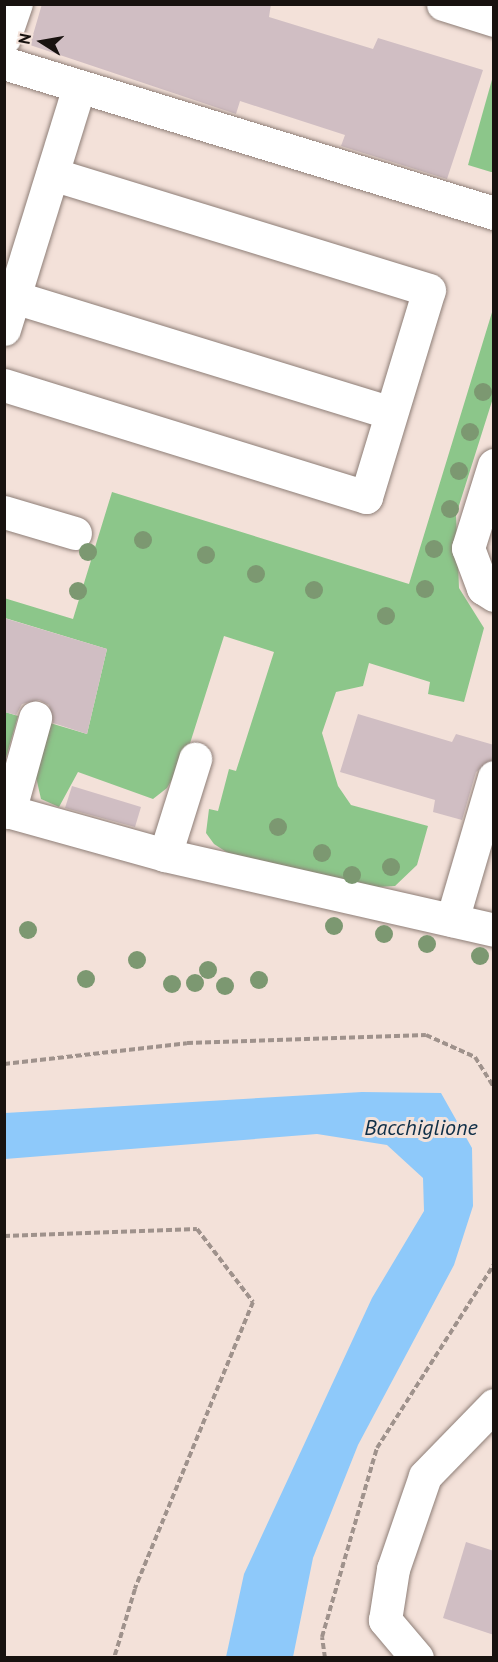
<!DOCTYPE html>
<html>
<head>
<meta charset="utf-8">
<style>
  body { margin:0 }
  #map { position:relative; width:498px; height:1662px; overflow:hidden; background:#f3e1d9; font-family:"PT Sans",sans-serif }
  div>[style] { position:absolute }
  .green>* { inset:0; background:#8cc68a }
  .water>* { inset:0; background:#8ec9fa }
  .building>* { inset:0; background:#d0bec3 }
  .path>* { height:4px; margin-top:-2px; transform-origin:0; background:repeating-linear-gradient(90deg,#9f928c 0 6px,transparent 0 9px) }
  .roads { filter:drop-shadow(0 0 2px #8e7e77) drop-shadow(0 0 2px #8e7e77) }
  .minor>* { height:33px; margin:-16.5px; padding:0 16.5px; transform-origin:16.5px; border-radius:16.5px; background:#fff }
  .trees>* { width:18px; height:18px; margin:-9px; border-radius:50%; background:#7c9871 }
  span { translate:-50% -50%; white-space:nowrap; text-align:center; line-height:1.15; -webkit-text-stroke:6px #f3e1d9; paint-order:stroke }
  .water-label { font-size:22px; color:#0e2e47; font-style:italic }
  .frame { position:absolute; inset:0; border:6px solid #18120f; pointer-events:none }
  .north { position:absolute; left:12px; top:12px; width:60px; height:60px; -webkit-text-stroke:4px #f3e1d9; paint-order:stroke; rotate:281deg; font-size:16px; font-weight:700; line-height:24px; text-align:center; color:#18120f }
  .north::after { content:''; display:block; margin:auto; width:21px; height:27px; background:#18120f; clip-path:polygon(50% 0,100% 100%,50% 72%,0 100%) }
</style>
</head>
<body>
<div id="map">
  <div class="green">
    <i style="clip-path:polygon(493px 76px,494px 172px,491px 172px,468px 165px)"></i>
    <i style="clip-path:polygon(493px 309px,493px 398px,456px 515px,459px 588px,484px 628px,464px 702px,428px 694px,430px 682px,369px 663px,363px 686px,336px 692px,322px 733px,338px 786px,351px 805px,428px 826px,417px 865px,395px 886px,377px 887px,231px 855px,214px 844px,206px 833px,209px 809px,218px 811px,229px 769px,236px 771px,274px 652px,224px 636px,186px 756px,167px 788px,153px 799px,78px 772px,59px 807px,41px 799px,36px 777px,50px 723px,87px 734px,107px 649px,5px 618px,4px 598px,73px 619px,112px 492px,409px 584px)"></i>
    <i style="clip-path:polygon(5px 712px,18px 716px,5px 761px)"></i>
  </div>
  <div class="water">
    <i style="clip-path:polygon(362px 1092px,441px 1093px,472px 1148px,473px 1206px,454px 1265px,358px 1445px,313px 1558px,293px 1657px,226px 1657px,244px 1574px,372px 1298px,424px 1211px,423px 1178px,387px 1145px,317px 1134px,5px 1159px,5px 1113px)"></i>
  </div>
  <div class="building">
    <i style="clip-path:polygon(42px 4px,271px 4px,269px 17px,373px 49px,378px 38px,483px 70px,447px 179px,341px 146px,345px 135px,240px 101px,236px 114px,30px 45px)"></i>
    <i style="clip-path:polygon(4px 618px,107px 649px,87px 734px,53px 723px,49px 705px,39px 700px,22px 704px,16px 715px,4px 712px)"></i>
    <i style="clip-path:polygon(358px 714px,452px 742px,456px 734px,494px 745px,494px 759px,476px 772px,462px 820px,433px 812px,435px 800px,340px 772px)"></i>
    <i style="clip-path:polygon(72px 786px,141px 807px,135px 827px,65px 808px)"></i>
    <i style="clip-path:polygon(466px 1542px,494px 1551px,494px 1635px,443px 1618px)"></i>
  </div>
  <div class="path">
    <i style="left:4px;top:1064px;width:184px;rotate:-6.5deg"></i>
    <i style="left:187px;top:1043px;width:239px;rotate:-1.9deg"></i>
    <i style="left:426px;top:1035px;width:54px;rotate:24.2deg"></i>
    <i style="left:475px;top:1057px;width:36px;rotate:58deg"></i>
    <i style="left:4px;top:1236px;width:193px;rotate:-2.1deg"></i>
    <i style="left:197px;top:1229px;width:92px;rotate:52.5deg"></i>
    <i style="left:253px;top:1302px;width:310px;rotate:112.4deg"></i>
    <i style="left:135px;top:1589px;width:72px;rotate:106.9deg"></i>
    <i style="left:325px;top:1658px;width:21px;rotate:-98deg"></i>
    <i style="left:322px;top:1637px;width:197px;rotate:-73.8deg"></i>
    <i style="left:377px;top:1448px;width:218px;rotate:-57.5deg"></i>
  </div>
  <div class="roads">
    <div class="minor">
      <i style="left:443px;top:4px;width:53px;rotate:17.4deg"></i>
      <i style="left:4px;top:38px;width:36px;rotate:-71deg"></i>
      <i style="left:4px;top:63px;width:512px;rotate:17.02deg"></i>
      <i style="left:14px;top:297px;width:394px;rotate:17.1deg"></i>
      <i style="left:4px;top:329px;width:254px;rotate:-72.8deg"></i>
      <i style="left:4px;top:385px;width:379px;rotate:17.2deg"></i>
      <i style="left:366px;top:497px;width:216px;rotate:-73.1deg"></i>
      <i style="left:429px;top:290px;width:394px;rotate:-162.9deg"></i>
      <i style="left:494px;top:465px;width:87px;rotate:107.4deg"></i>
      <i style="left:468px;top:548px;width:43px;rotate:69.4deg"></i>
      <i style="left:483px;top:588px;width:13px;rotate:32deg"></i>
      <i style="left:4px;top:512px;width:74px;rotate:16.5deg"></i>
      <i style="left:4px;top:810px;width:167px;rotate:15.6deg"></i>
      <i style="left:165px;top:855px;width:337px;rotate:12.8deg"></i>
      <i style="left:9px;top:812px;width:98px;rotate:-74.5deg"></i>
      <i style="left:165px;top:855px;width:101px;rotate:-72.6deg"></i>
      <i style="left:452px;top:920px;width:149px;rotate:-73.6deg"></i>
      <i style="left:417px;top:1658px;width:50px;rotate:-130.1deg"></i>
      <i style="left:385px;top:1620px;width:52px;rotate:-81.1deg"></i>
      <i style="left:393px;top:1569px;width:98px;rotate:-71deg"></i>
      <i style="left:425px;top:1476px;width:99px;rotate:-45.8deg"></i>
    </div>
  </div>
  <div class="trees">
    <i style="left:483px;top:392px"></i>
    <i style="left:470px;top:432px"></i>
    <i style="left:459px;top:471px"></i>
    <i style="left:450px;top:509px"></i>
    <i style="left:143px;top:540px"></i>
    <i style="left:434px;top:549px"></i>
    <i style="left:88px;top:552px"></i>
    <i style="left:206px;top:555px"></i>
    <i style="left:256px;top:574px"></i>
    <i style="left:425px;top:589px"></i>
    <i style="left:314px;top:590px"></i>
    <i style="left:78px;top:591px"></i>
    <i style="left:386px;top:616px"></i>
    <i style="left:278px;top:827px"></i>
    <i style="left:322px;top:853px"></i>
    <i style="left:391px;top:867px"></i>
    <i style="left:352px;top:875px"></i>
    <i style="left:334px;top:926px"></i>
    <i style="left:28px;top:930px"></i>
    <i style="left:384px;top:934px"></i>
    <i style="left:427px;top:944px"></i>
    <i style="left:480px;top:956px"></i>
    <i style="left:137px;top:960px"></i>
    <i style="left:208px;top:970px"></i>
    <i style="left:86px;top:979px"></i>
    <i style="left:259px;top:980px"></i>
    <i style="left:195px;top:983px"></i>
    <i style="left:172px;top:984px"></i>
    <i style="left:225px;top:986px"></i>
  </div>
  <div class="water-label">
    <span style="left:421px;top:1128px">Bacchiglione</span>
  </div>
  <div class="frame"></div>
  <div class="north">N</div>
</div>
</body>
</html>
